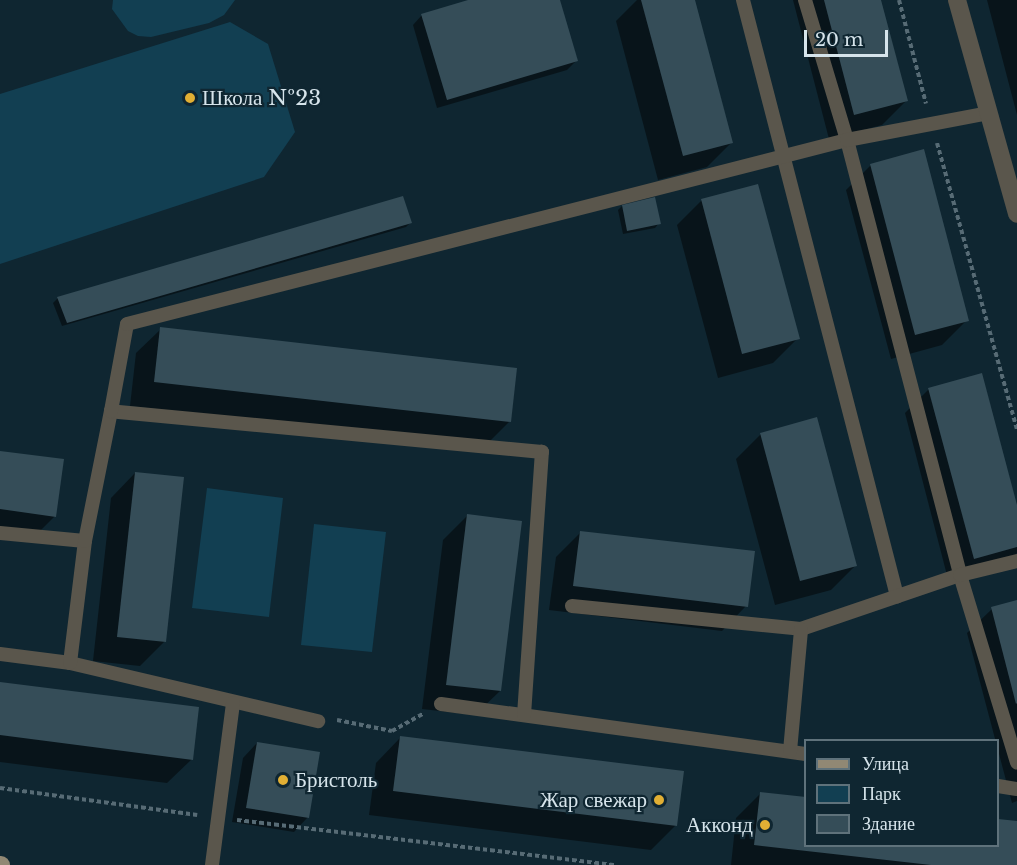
<!DOCTYPE html>
<html>
<head>
<meta charset="utf-8">
<style>
  body { margin:0 }
  #map { position:relative; width:1017px; height:865px; overflow:hidden; background:#0f2631; font-family:"Libre Baskerville",serif }
  div>[style] { position:absolute }
  .green>* { inset:0; background:#123f52 }
  .shadow>* { inset:0; background:#0007 }
  .building>* { inset:0; background:#354d58 }
  .path>* { height:4px; margin-top:-2px; transform-origin:0; background:repeating-linear-gradient(90deg,#576b75 0 4.5px,transparent 0 7.5px) }
  .lane>* { height:14px; margin:-7px; padding:0 7px; transform-origin:7px; border-radius:7px; background:#5a564c }
  .street>* { height:18px; margin:-9px; padding:0 9px; transform-origin:9px; border-radius:9px; background:#5a564c }
  .primary>* { height:18px; margin:-9px; padding:0 9px; transform-origin:9px; border-radius:9px; background:#918874 }
  .dots>* { width:16px; height:16px; translate:-50% -50%; box-sizing:border-box; border:3px solid #0f2631; border-radius:50% }
  span { translate:-50% -50%; white-space:nowrap; text-align:center; line-height:1.15; -webkit-text-stroke:4.5px #0f2631; paint-order:stroke }
  .poi-label { font-size:21px; color:#d6e4eb }
  .left { translate:0 -50%; text-align:left }
  .right { translate:-100% -50%; text-align:right }
  .legend { position:absolute; left:804px; top:739px; width:195px; height:108px; box-sizing:border-box; background:#0f2631; border:2px solid #5f727b; margin:0; padding:8px 10px; list-style:none; font-size:18px; color:#d6e4eb }
  .legend li { display:flex; align-items:center; gap:12px; height:30px }
  .legend b { width:30px; border:2px solid #5f727b }
  .scale { position:absolute; left:804px; top:30px; width:84px; height:27px; box-sizing:border-box; border:3px solid #d6e4eb; border-top:0; padding-left:8px; font-size:18px; line-height:21px; white-space:nowrap; color:#d6e4eb; -webkit-text-stroke:4px #0f2631; paint-order:stroke }
</style>
</head>
<body>
<div id="map">
  <div class="green">
    <i style="clip-path:polygon(113px 0,235px 0,224px 15px,209px 23px,151px 37px,138px 36px,128px 31px,112px 9px)"></i>
    <i style="clip-path:polygon(230px 22px,268px 44px,295px 132px,264px 177px,0 264px,0 94px)"></i>
    <i style="clip-path:polygon(207px 488px,283px 498px,269px 617px,192px 608px)"></i>
    <i style="clip-path:polygon(314px 524px,386px 532px,372px 652px,301px 645px)"></i>
  </div>
  <div class="shadow">
    <i style="clip-path:polygon(473px 0,559px 0,577px 60px,567px 70px,437px 108px,413px 25px,422px 15px)"></i>
    <i style="clip-path:polygon(637px 0,694px 0,732px 142px,707px 167px,658px 180px,616px 21px)"></i>
    <i style="clip-path:polygon(793px 0,880px 0,906px 101px,882px 125px,829px 139px)"></i>
    <i style="clip-path:polygon(987px 0,1017px 0,1017px 115px)"></i>
    <i style="clip-path:polygon(871px 165px,967px 320px,942px 345px,891px 359px,846px 190px)"></i>
    <i style="clip-path:polygon(702px 200px,798px 338px,773px 363px,718px 378px,677px 225px)"></i>
    <i style="clip-path:polygon(622px 206px,659px 223px,655px 228px,623px 234px,618px 210px)"></i>
    <i style="clip-path:polygon(410px 223px,406px 227px,62px 326px,53px 303px,58px 298px)"></i>
    <i style="clip-path:polygon(161px 329px,510px 421px,485px 446px,130px 406px,136px 353px)"></i>
    <i style="clip-path:polygon(929px 389px,1017px 511px,1017px 553px,1001px 569px,949px 583px,905px 413px)"></i>
    <i style="clip-path:polygon(761px 434px,855px 566px,831px 590px,775px 605px,736px 459px)"></i>
    <i style="clip-path:polygon(0 452px,55px 516px,30px 541px,0 537px)"></i>
    <i style="clip-path:polygon(135px 473px,165px 641px,140px 666px,93px 661px,111px 498px)"></i>
    <i style="clip-path:polygon(467px 516px,500px 691px,475px 715px,422px 709px,443px 540px)"></i>
    <i style="clip-path:polygon(581px 532px,746px 606px,722px 631px,549px 610px,556px 557px)"></i>
    <i style="clip-path:polygon(1017px 602px,1017px 801px,1012px 803px,967px 633px,992px 609px)"></i>
    <i style="clip-path:polygon(0 683px,192px 759px,167px 783px,0 762px)"></i>
    <i style="clip-path:polygon(400px 738px,676px 825px,651px 850px,369px 815px,376px 763px)"></i>
    <i style="clip-path:polygon(257px 743px,308px 817px,294px 832px,232px 822px,243px 758px)"></i>
    <i style="clip-path:polygon(760px 794px,806px 846px,998px 846px,998px 820px,1017px 822px,1017px 865px,731px 865px,736px 818px)"></i>
  </div>
  <div class="building">
    <i style="clip-path:polygon(468px 0,560px 0,578px 61px,447px 100px,421px 14px)"></i>
    <i style="clip-path:polygon(641px 0,695px 0,733px 143px,683px 156px)"></i>
    <i style="clip-path:polygon(824px 0,881px 0,908px 101px,854px 115px)"></i>
    <i style="clip-path:polygon(924px 149px,969px 321px,915px 335px,870px 164px)"></i>
    <i style="clip-path:polygon(758px 184px,800px 339px,742px 354px,701px 199px)"></i>
    <i style="clip-path:polygon(403px 196px,412px 223px,67px 323px,57px 297px)"></i>
    <i style="clip-path:polygon(655px 197px,661px 224px,627px 231px,622px 205px)"></i>
    <i style="clip-path:polygon(160px 327px,517px 368px,511px 422px,154px 382px)"></i>
    <i style="clip-path:polygon(982px 373px,1017px 505px,1017px 547px,974px 559px,928px 388px)"></i>
    <i style="clip-path:polygon(817px 417px,857px 566px,800px 581px,760px 433px)"></i>
    <i style="clip-path:polygon(0 451px,64px 459px,56px 517px,0 509px)"></i>
    <i style="clip-path:polygon(135px 472px,184px 477px,166px 642px,117px 637px)"></i>
    <i style="clip-path:polygon(467px 514px,522px 521px,501px 691px,446px 685px)"></i>
    <i style="clip-path:polygon(580px 531px,755px 551px,748px 607px,573px 586px)"></i>
    <i style="clip-path:polygon(1017px 600px,1017px 703px,1016px 704px,991px 607px)"></i>
    <i style="clip-path:polygon(0 682px,199px 707px,193px 760px,0 735px)"></i>
    <i style="clip-path:polygon(400px 736px,684px 771px,677px 826px,393px 791px)"></i>
    <i style="clip-path:polygon(257px 742px,320px 752px,309px 818px,246px 808px)"></i>
    <i style="clip-path:polygon(760px 792px,806px 797px,806px 846px,998px 846px,998px 819px,1017px 821px,1017px 865px,931px 865px,754px 845px)"></i>
  </div>
  <div class="path">
    <i style="left:899px;top:0;width:107px;rotate:75.4deg"></i>
    <i style="left:937px;top:143px;width:297px;rotate:74.4deg"></i>
    <i style="left:337px;top:720px;width:56px;rotate:11.3deg"></i>
    <i style="left:392px;top:731px;width:35px;rotate:-29deg"></i>
    <i style="left:0;top:788px;width:199px;rotate:7.8deg"></i>
    <i style="left:237px;top:820px;width:381px;rotate:6.8deg"></i>
  </div>
  <div class="lane">
    <i style="left:743px;top:0;width:616px;rotate:75.51deg"></i>
    <i style="left:805px;top:0;width:146px;rotate:73.3deg"></i>
    <i style="left:847px;top:140px;width:449px;rotate:75.4deg"></i>
    <i style="left:960px;top:575px;width:196px;rotate:73.1deg"></i>
    <i style="left:0;top:533px;width:85px;rotate:5.4deg"></i>
    <i style="left:572px;top:606px;width:230px;rotate:5.7deg"></i>
    <i style="left:801px;top:629px;width:168px;rotate:-18.8deg"></i>
    <i style="left:960px;top:575px;width:59px;rotate:-13.8deg"></i>
    <i style="left:0;top:654px;width:71px;rotate:7.3deg"></i>
    <i style="left:70px;top:663px;width:255px;rotate:13.2deg"></i>
    <i style="left:70px;top:663px;width:123px;rotate:-83deg"></i>
    <i style="left:85px;top:541px;width:133px;rotate:-78.7deg"></i>
    <i style="left:441px;top:704px;width:368px;rotate:7.8deg"></i>
    <i style="left:524px;top:715px;width:264px;rotate:-86.1deg"></i>
    <i style="left:542px;top:452px;width:433px;rotate:-174.6deg"></i>
    <i style="left:111px;top:411px;width:88px;rotate:-79.6deg"></i>
    <i style="left:127px;top:324px;width:743px;rotate:-14.34deg"></i>
    <i style="left:847px;top:140px;width:145px;rotate:-10.8deg"></i>
    <i style="left:790px;top:751px;width:122px;rotate:-84.8deg"></i>
    <i style="left:998px;top:786px;width:19px;rotate:9deg"></i>
    <i style="left:212px;top:865px;width:163px;rotate:-82.6deg"></i>
  </div>
  <div class="street">
    <i style="left:957px;top:0;width:222px;rotate:74.3deg"></i>
  </div>
  <div class="primary">
    <i style="left:0;top:865px;width:1px"></i>
  </div>
  <div class="dots">
    <i style="left:190px;top:98px;background:#e1af34"></i>
    <i style="left:283px;top:780px;background:#e1af34"></i>
    <i style="left:659px;top:800px;background:#e1af34"></i>
    <i style="left:765px;top:825px;background:#e1af34"></i>
  </div>
  <div class="poi-label">
    <span class="left" style="left:202px;top:98px">Школа №23</span>
    <span class="left" style="left:295px;top:780px">Бристоль</span>
    <span class="right" style="left:647px;top:800px">Жар свежар</span>
    <span class="right" style="left:753px;top:825px">Акконд</span>
  </div>
  <ul class="legend">
  <li><b style="height:8px;background:#918874"></b>Улица</li>
  <li><b style="height:16px;background:#123f52"></b>Парк</li>
  <li><b style="height:16px;background:#354d58"></b>Здание</li>
  </ul>
  <div class="scale">20 m</div>
</div>
</body>
</html>
